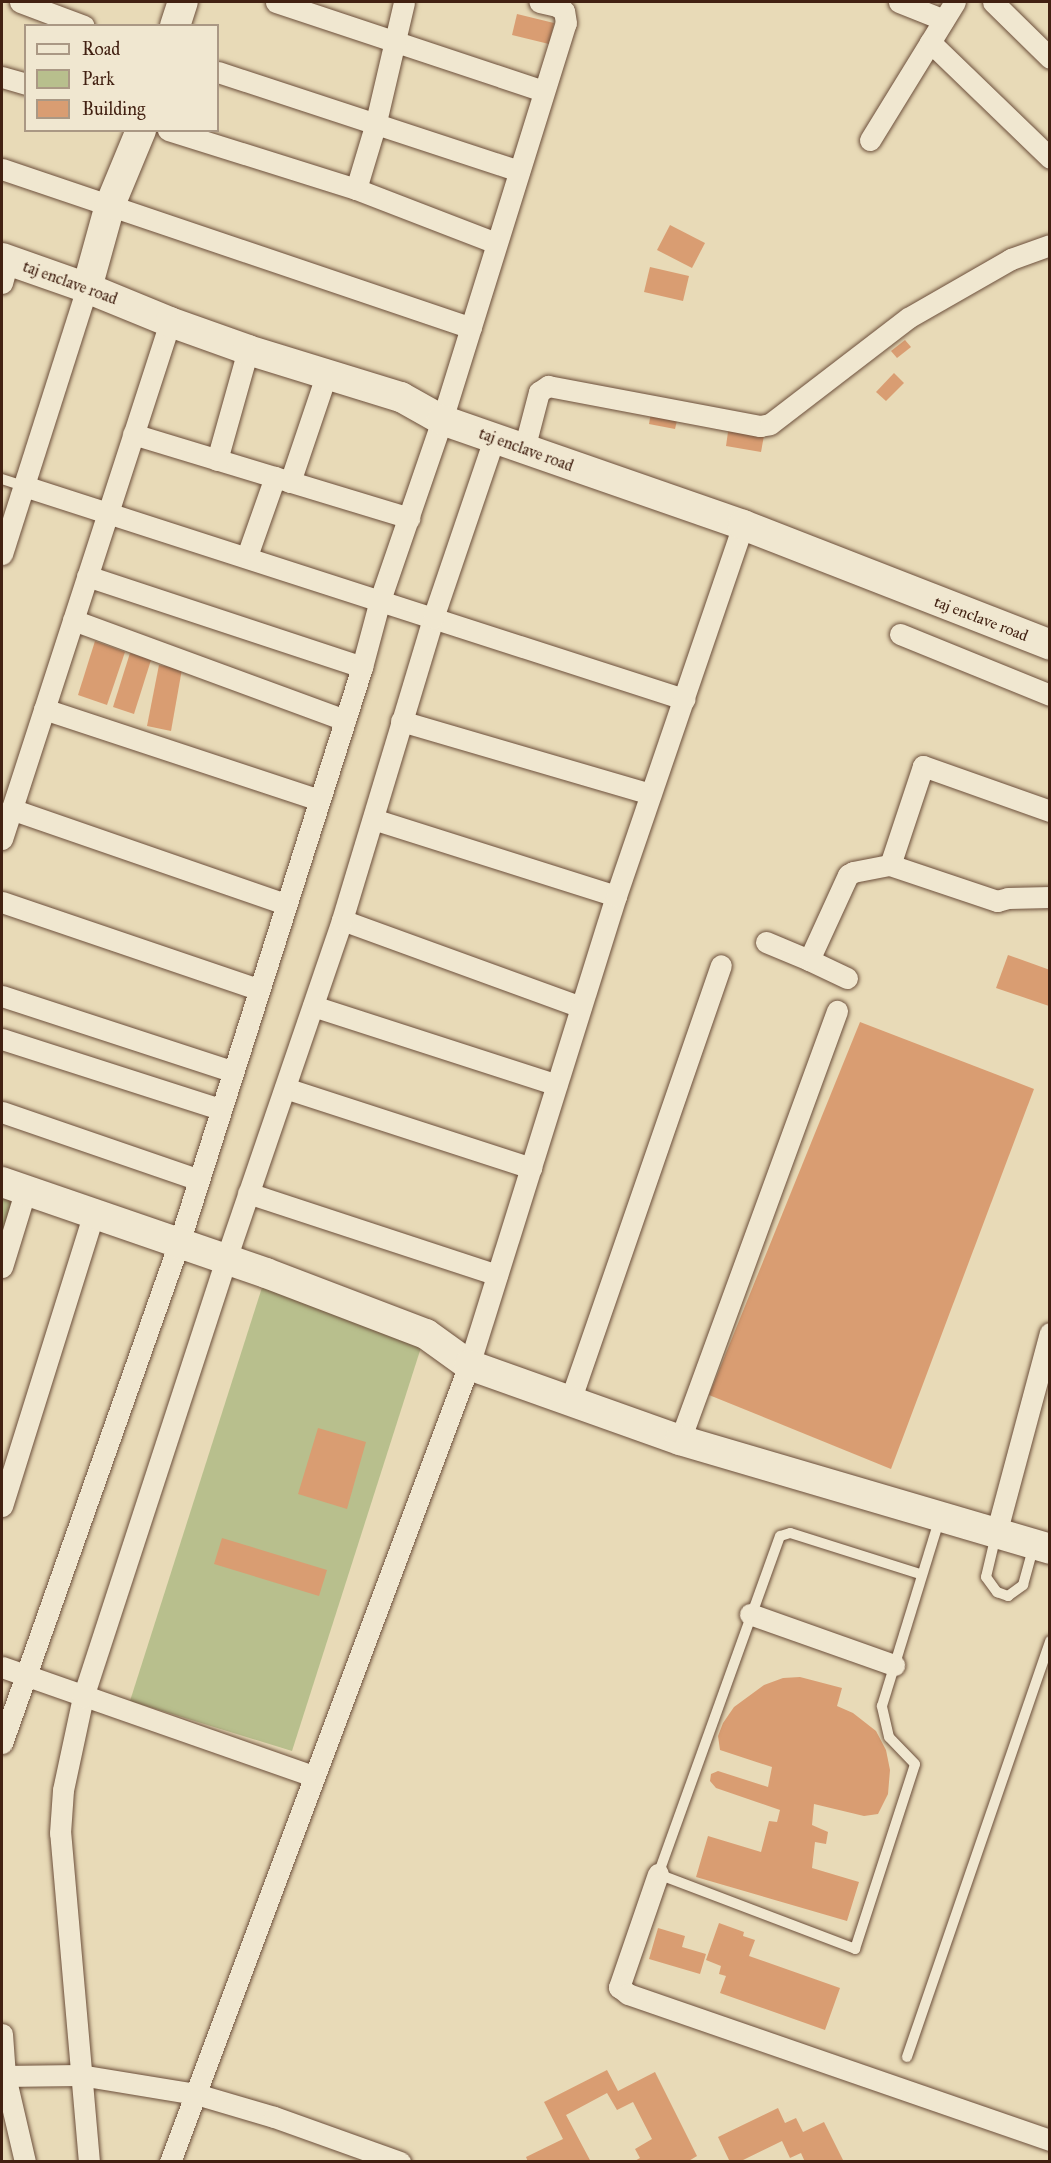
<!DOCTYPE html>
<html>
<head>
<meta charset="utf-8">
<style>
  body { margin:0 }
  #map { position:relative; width:1051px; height:2163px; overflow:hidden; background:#e8dab7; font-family:"IM FELL Great Primer",serif }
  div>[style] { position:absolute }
  .green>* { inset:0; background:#b8bf8d }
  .building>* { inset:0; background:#d99d72 }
  .roads { filter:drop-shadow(0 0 2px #6c4f3b) drop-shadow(0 0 2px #6c4f3b) }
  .lane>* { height:10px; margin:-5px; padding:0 5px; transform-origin:5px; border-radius:5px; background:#f0e7d0 }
  .street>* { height:21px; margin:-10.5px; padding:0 10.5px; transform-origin:10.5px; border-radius:10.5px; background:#f0e7d0 }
  .secondary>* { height:30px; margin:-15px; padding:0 15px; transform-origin:15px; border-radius:15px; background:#f0e7d0 }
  span { translate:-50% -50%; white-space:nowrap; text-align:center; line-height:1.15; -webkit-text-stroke:4.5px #f0e7d0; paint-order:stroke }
  .street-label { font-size:16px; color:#422112 }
  .frame { position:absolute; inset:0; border:3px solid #422112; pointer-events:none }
  .legend { position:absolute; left:24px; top:24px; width:195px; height:108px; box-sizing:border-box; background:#f0e7d0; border:2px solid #aa9884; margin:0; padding:8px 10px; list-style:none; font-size:18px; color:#422112 }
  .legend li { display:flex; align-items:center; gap:12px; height:30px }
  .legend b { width:30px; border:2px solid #aa9884 }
</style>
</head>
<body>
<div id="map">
  <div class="green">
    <i style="clip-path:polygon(2px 1191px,23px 1198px,2px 1264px)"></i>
    <i style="clip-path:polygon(266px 1275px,425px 1335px,292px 1751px,130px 1701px)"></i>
  </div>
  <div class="building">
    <i style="clip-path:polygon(517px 14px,554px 23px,549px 44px,512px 35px)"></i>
    <i style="clip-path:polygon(670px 225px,705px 243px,692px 268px,657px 250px)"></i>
    <i style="clip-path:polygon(650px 267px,689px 276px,683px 301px,644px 292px)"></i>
    <i style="clip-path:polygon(905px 340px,911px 347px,897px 358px,891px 351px)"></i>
    <i style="clip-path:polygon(894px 373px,904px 383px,886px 401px,876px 392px)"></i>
    <i style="clip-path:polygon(652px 407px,679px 412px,675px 429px,649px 424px)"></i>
    <i style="clip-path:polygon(729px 425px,765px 430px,761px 452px,726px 446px)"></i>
    <i style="clip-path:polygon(95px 641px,125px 652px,107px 705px,78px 695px)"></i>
    <i style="clip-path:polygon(130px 653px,151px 660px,134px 714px,113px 707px)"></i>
    <i style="clip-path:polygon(159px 665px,182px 669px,171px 731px,147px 726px)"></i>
    <i style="clip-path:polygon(1008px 955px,1050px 970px,1049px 1006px,996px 988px)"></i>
    <i style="clip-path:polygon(860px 1022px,1034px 1089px,891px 1469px,709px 1395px)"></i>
    <i style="clip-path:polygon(318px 1428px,366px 1442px,347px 1509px,298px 1494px)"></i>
    <i style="clip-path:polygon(222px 1538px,327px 1570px,319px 1596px,214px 1564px)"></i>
    <i style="clip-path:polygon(800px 1677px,842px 1688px,837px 1706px,853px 1713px,876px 1731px,886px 1750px,890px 1770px,888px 1794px,878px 1814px,864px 1816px,814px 1804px,812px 1825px,828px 1832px,826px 1844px,815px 1842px,812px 1868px,859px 1882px,847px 1921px,696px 1877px,708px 1836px,761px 1852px,769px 1821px,777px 1822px,780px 1810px,716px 1788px,710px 1781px,711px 1774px,718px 1771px,768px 1787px,772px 1767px,720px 1750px,718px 1736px,723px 1723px,734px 1707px,764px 1685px,783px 1678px)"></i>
    <i style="clip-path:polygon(719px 1923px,744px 1932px,743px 1936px,755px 1940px,749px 1956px,840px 1988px,825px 2030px,720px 1993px,726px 1976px,719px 1974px,721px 1966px,706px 1960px)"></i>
    <i style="clip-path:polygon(658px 1928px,685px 1936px,682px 1947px,706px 1954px,700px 1974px,649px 1959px)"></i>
    <i style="clip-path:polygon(607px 2070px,618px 2091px,655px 2072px,697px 2156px,687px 2162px,633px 2162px,640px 2158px,635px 2149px,652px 2139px,633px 2102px,617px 2110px,607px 2093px,566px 2115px,591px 2162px,528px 2162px,526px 2157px,563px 2139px,544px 2102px)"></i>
    <i style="clip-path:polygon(778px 2108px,785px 2123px,796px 2118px,803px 2132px,824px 2122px,844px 2162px,805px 2162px,801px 2153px,790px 2158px,782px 2141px,739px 2162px,730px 2162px,718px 2137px)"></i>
  </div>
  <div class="roads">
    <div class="lane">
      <i style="left:2px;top:479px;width:23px;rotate:18deg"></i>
      <i style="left:996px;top:1535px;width:43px;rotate:103.4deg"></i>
      <i style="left:986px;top:1577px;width:19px;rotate:54deg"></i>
      <i style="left:997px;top:1592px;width:12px;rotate:20deg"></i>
      <i style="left:1008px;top:1596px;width:19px;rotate:-36deg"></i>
      <i style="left:1023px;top:1585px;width:41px;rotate:-74.6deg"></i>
      <i style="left:920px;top:1574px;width:136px;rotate:-162.5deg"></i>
      <i style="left:790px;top:1533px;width:10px;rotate:163deg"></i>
      <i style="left:780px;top:1536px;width:359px;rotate:109.8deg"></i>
      <i style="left:658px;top:1874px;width:211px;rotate:20.8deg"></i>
      <i style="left:855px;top:1949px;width:194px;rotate:-72deg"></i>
      <i style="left:915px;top:1764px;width:37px;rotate:-134deg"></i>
      <i style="left:889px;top:1737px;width:32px;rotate:-103deg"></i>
      <i style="left:882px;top:1706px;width:197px;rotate:-72.9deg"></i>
      <i style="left:907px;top:2057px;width:440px;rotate:-71deg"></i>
    </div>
    <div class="street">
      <i style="left:20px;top:2px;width:68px;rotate:20.6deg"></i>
      <i style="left:276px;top:2px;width:281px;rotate:18.4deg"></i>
      <i style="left:899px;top:2px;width:48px;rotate:21.8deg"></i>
      <i style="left:993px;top:2px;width:80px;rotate:44.5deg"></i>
      <i style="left:930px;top:42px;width:167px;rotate:44deg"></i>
      <i style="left:218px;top:72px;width:317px;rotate:18.2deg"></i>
      <i style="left:2px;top:77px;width:25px;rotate:16deg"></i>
      <i style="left:168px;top:130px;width:197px;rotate:17.4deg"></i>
      <i style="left:356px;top:189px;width:150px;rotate:21.1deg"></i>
      <i style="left:870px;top:140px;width:162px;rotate:-58.4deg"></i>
      <i style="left:2px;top:169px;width:495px;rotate:18.7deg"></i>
      <i style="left:356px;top:189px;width:66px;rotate:-73.2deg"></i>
      <i style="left:375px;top:126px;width:127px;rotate:-76.8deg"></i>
      <i style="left:2px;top:283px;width:23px;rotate:-75deg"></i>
      <i style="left:133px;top:434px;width:289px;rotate:16.9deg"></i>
      <i style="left:524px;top:449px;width:59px;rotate:-75.3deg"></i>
      <i style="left:539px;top:392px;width:11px;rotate:-34deg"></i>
      <i style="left:548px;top:386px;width:216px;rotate:10.7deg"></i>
      <i style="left:760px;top:426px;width:10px;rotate:-11deg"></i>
      <i style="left:770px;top:424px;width:174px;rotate:-37.5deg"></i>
      <i style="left:908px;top:318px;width:119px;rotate:-29.8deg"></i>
      <i style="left:1011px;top:259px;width:41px;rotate:-19.7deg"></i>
      <i style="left:217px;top:460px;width:114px;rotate:-74.3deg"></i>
      <i style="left:290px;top:482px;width:115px;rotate:-71.3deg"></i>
      <i style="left:24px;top:486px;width:694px;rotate:17.89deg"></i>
      <i style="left:2px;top:554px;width:279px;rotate:-72.3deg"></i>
      <i style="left:247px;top:556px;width:84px;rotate:-70.5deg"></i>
      <i style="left:87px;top:576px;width:290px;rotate:18.3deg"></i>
      <i style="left:73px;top:620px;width:290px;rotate:20.2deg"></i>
      <i style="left:900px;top:634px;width:162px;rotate:22.1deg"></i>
      <i style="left:44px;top:709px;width:290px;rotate:18.3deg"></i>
      <i style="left:401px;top:721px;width:260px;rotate:16.3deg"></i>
      <i style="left:11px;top:809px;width:290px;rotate:19.1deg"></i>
      <i style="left:1050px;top:811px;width:135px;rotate:-160.5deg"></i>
      <i style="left:923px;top:766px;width:104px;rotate:108.4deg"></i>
      <i style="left:890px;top:865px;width:113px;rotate:18.6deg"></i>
      <i style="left:997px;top:901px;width:11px;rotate:-15deg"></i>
      <i style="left:1008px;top:898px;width:42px;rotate:-1.4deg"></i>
      <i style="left:373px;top:819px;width:255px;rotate:17.6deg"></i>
      <i style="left:2px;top:839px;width:544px;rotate:-72deg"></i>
      <i style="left:2px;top:902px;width:270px;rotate:18.8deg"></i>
      <i style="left:342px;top:920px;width:254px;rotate:20deg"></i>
      <i style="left:766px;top:942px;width:47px;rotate:22.7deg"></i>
      <i style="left:847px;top:978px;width:42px;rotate:-154.7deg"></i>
      <i style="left:809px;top:960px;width:94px;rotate:-65.4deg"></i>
      <i style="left:848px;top:875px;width:6px;rotate:-31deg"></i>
      <i style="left:853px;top:872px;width:38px;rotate:-11deg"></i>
      <i style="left:2px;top:996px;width:242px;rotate:18.1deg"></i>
      <i style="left:313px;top:1006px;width:256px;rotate:17.9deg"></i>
      <i style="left:2px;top:1039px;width:229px;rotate:17.8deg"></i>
      <i style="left:285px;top:1088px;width:259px;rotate:18deg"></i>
      <i style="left:2px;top:1112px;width:208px;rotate:19deg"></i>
      <i style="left:248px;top:1193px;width:262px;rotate:18.2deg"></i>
      <i style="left:2px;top:1267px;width:82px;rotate:-72.9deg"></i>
      <i style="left:570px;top:1401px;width:461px;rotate:-70.9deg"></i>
      <i style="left:680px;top:1440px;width:457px;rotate:-69.9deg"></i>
      <i style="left:2px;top:1506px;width:307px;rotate:-72.6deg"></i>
      <i style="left:996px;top:1534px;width:208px;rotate:-75deg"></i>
      <i style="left:750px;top:1614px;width:153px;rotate:19.5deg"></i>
      <i style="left:2px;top:1667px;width:330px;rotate:19.3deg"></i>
      <i style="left:2px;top:1743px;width:530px;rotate:-70.51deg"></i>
      <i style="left:179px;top:1243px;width:604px;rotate:-72.37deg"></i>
      <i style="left:362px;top:667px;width:69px;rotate:-75deg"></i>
      <i style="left:380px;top:600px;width:190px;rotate:-71deg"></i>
      <i style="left:442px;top:420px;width:416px;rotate:-72.7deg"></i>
      <i style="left:566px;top:23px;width:12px;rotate:-99deg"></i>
      <i style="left:564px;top:11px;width:9px;rotate:-144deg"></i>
      <i style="left:557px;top:6px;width:18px;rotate:-167deg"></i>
      <i style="left:658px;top:1874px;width:120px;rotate:109deg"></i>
      <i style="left:619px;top:1987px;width:11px;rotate:38deg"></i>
      <i style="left:628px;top:1994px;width:447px;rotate:19.1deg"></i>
      <i style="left:2px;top:2034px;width:42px;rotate:85.9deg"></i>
      <i style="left:5px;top:2076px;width:88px;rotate:76.9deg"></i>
      <i style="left:2px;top:2076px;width:78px;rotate:-0.7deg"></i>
      <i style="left:80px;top:2075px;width:118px;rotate:9.3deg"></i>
      <i style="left:196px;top:2094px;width:81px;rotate:16.4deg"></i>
      <i style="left:274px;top:2117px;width:134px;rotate:19.7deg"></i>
      <i style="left:89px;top:2162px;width:330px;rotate:-95deg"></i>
      <i style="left:60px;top:1833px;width:43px;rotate:-86deg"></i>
      <i style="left:63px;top:1790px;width:95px;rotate:-77.9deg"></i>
      <i style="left:83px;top:1697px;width:461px;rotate:-71.9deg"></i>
      <i style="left:226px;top:1259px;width:358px;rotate:-71.1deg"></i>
      <i style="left:342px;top:920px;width:315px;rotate:-73.2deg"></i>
      <i style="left:433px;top:618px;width:189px;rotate:-71.2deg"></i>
      <i style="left:170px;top:2162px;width:851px;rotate:-69.44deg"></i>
      <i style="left:469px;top:1365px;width:491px;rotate:-72.6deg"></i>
      <i style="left:616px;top:896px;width:392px;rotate:-71.1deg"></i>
    </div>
    <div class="secondary">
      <i style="left:175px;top:26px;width:25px;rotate:-72deg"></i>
      <i style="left:2px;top:258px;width:90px;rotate:19.4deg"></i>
      <i style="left:87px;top:288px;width:90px;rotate:22.3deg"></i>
      <i style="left:170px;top:322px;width:83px;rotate:19.7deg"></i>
      <i style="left:248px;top:350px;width:160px;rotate:17.1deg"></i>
      <i style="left:401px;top:397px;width:47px;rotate:29.3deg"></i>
      <i style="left:442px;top:420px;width:319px;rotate:19.2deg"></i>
      <i style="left:743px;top:525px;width:330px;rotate:21.3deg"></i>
      <i style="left:87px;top:288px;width:86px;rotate:-74.5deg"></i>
      <i style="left:110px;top:205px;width:81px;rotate:-67.5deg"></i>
      <i style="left:2px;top:1182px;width:279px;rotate:19deg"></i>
      <i style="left:266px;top:1273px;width:171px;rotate:20.9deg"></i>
      <i style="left:426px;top:1334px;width:53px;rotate:35.8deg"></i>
      <i style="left:469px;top:1365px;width:224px;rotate:19.6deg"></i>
      <i style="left:680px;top:1440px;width:386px;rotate:16.4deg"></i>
    </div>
  </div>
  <div class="street-label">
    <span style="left:70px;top:283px;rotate:20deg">taj enclave road</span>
    <span style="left:526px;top:450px;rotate:20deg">taj enclave road</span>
    <span style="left:981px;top:619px;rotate:21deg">taj enclave road</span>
  </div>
  <div class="frame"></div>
  <ul class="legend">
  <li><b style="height:8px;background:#f0e7d0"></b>Road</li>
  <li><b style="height:16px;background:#b8bf8d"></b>Park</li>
  <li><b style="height:16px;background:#d99d72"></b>Building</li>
  </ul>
</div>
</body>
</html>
